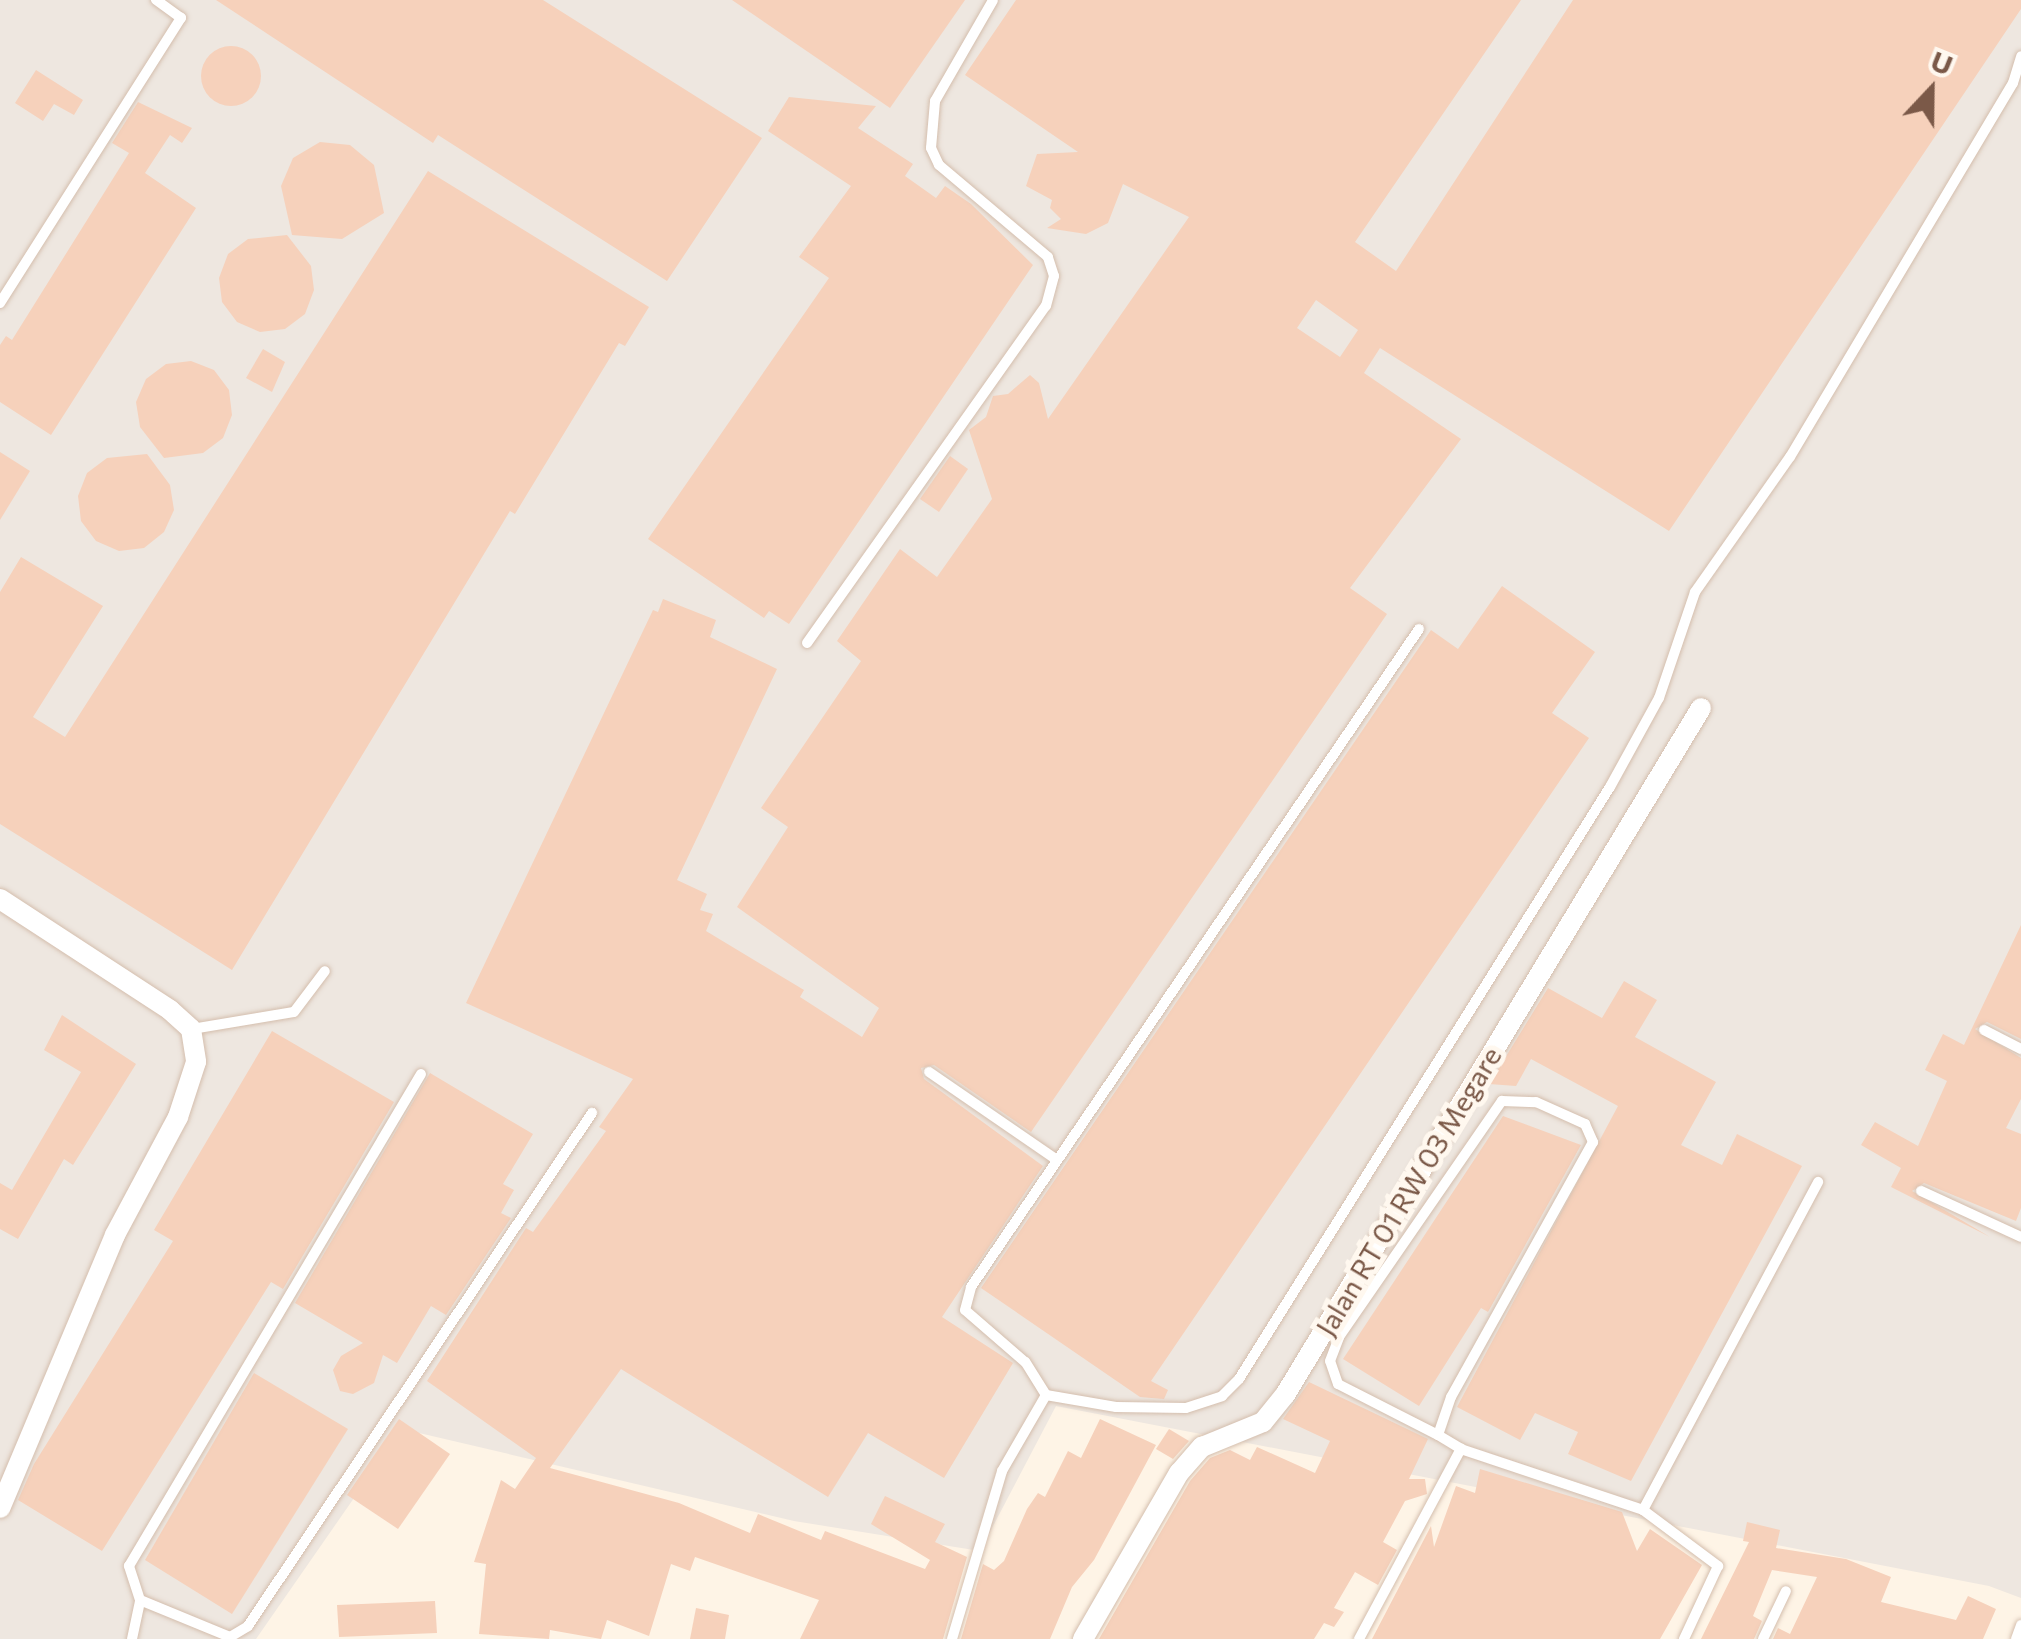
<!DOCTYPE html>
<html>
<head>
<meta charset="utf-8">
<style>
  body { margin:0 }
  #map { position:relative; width:2021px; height:1639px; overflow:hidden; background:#fef4e6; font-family:Commissioner,sans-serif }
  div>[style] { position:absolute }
  .industrial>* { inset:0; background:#eee7e0 }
  .building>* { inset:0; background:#f6d1bb }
  .round { border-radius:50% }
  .roads { filter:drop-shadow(0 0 2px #d4bead) drop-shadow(0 0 2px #d4bead) }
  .lane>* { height:10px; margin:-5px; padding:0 5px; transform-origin:5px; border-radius:5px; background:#fff }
  .street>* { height:20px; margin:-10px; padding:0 10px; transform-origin:10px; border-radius:10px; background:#fff }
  span { translate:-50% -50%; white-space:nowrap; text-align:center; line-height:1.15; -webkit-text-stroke:10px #fff8ef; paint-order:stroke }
  .street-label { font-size:28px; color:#7b5948 }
  .north { position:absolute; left:1881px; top:40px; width:100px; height:100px; -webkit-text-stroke:8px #fff8ef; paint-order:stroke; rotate:22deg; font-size:28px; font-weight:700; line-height:40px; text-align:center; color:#7b5948 }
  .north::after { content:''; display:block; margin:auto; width:35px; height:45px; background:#7b5948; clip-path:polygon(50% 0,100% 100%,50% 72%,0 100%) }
</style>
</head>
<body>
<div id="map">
  <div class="industrial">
    <i style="clip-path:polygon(0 0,2021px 0,2021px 1598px,1989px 1586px,1056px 1406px,980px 1551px,794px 1521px,402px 1429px,256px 1639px,0 1639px)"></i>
  </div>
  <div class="building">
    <i style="clip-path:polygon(216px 0,543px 0,762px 138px,667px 281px,438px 135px,433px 143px)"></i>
    <i style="clip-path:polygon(732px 0,965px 0,890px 108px)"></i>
    <i style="clip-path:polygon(evenodd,1016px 0,1521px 0,1355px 242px,1396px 271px,1573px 0,2021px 0,2021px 9px,1669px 531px,1380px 348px,1364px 373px,1461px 439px,1350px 588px,1387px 614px,1031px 1132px,934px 1065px,921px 1068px,924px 1079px,1043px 1166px,942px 1317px,1013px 1363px,944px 1478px,868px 1433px,828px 1497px,621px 1369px,550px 1468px,679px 1503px,750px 1533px,758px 1514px,821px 1540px,825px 1531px,925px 1569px,930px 1560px,871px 1524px,885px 1496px,945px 1524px,935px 1542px,967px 1557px,943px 1639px,800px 1639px,819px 1600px,695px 1557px,690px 1571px,671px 1564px,649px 1636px,607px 1620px,601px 1639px,550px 1630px,549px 1639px,479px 1634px,486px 1564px,474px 1562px,501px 1480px,515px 1489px,536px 1458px,427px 1381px,526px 1228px,533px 1232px,606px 1131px,599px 1127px,633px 1079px,466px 1003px,653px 610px,658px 612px,663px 599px,716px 620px,710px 637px,777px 669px,677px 880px,707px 894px,700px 910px,713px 914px,706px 931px,804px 990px,800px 997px,862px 1037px,879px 1008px,737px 907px,788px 827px,761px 808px,861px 661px,837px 641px,900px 549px,937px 577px,992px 499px,969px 430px,986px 417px,993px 396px,1008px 394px,1030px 375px,1039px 383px,1048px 419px,1189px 217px,1123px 184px,1108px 223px,1086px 234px,1047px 228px,1061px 219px,1050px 208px,1052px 200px,1026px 186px,1037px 154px,1078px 152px,965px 75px,1016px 0,1316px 300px,1358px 330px,1340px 357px,1297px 328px,1316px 300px)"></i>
    <i class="round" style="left:201px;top:46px;width:60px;height:60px"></i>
    <i style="clip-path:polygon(36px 70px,83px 100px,74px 115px,54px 104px,43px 121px,15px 103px)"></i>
    <i style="clip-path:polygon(789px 97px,876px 106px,858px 128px,913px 164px,905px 176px,936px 198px,945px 186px,971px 204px,1033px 265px,789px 624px,769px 611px,764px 618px,648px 539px,829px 278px,799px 257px,851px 186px,768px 131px)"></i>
    <i style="clip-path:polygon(138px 102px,192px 128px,182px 143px,170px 135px,145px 173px,196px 208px,51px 435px,0 402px,0 345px,6px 336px,12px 340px,129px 153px,112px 143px)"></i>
    <i style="clip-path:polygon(320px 142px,350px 145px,374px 165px,384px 213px,342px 239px,292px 235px,281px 186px,293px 158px)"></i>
    <i style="clip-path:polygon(428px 171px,649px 307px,625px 346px,619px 343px,515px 514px,510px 511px,232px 970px,0 824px,0 592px,21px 557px,103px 606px,33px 717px,65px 737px)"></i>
    <i style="clip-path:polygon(287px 235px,311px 266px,314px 290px,305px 314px,285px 329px,260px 332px,237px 322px,222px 302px,219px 278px,228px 254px,248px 239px)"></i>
    <i style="clip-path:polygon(263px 349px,285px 362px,272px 392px,246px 378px)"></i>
    <i style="clip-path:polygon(191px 361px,214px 370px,229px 390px,232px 415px,223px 438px,203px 453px,164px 458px,140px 427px,136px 402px,146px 379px,166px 364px)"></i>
    <i style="clip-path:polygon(0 452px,30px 471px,0 520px)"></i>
    <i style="clip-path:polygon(147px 454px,170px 485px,174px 510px,164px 532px,144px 548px,119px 551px,96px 541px,81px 521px,78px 496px,87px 473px,107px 458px)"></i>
    <i style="clip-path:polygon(950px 456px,968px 469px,939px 512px,920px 499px)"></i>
    <i style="clip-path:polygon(1502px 586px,1595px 652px,1552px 713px,1589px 738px,1151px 1381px,1168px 1390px,1164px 1399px,1140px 1397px,981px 1288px,1431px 630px,1458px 649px)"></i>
    <i style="clip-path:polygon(2021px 925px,2021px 1039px,1987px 1022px,1975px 1029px,2021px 1058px,2021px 1099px,2006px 1128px,2021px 1134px,2021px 1208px,2016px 1221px,1924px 1183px,1912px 1191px,1990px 1237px,1891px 1187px,1901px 1168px,1861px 1145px,1875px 1122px,1918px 1146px,1947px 1081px,1925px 1070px,1943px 1034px,1964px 1045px)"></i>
    <i style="clip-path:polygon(1624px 981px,1657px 1000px,1635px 1037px,1716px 1082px,1681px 1145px,1722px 1165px,1737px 1134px,1802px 1166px,1631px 1481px,1568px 1454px,1578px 1432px,1535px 1413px,1520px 1440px,1457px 1407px,1618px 1106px,1531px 1059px,1516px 1086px,1489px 1084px,1548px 988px,1602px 1018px)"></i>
    <i style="clip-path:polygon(62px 1015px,136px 1064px,73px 1165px,64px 1159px,18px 1239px,0 1229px,0 1183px,12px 1190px,81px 1072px,44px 1050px)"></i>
    <i style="clip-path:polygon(272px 1031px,394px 1102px,283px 1289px,271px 1282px,102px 1551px,18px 1500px,34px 1464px,173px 1241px,154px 1230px)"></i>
    <i style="clip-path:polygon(430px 1073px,533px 1134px,503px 1184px,514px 1190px,501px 1213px,511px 1218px,446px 1315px,431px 1306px,397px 1363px,383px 1355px,374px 1383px,353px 1394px,340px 1391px,333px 1370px,341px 1356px,363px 1343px,295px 1303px)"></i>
    <i style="clip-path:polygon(1503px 1116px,1581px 1145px,1488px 1312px,1481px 1308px,1419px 1406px,1343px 1359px)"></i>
    <i style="clip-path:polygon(254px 1373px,348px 1429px,232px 1614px,145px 1560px)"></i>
    <i style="clip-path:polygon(1309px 1382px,1428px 1439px,1409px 1479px,1425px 1479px,1427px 1494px,1405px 1501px,1383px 1542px,1397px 1550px,1378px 1585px,1355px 1572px,1334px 1608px,1344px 1612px,1334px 1627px,1324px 1623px,1314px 1639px,1099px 1639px,1190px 1481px,1210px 1458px,1230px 1450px,1250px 1460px,1257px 1447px,1315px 1473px,1330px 1441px,1283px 1419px)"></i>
    <i style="clip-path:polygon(399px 1419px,450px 1454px,398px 1529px,347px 1495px)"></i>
    <i style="clip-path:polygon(1100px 1419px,1156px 1445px,1094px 1560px,1072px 1587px,1050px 1639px,961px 1639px,983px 1564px,994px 1570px,1004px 1561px,1027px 1509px,1038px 1493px,1045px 1497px,1068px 1451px,1081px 1458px)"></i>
    <i style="clip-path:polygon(1169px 1429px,1189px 1441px,1173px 1459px,1156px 1449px)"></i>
    <i style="clip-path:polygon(1480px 1469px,1622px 1512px,1637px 1551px,1650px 1529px,1702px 1565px,1660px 1639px,1372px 1639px,1431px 1526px,1434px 1547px,1456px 1486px,1475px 1493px)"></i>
    <i style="clip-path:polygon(1747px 1522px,1780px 1530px,1776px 1548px,1846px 1559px,1891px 1577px,1881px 1602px,1956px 1620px,1968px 1596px,1996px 1609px,1983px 1639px,1773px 1639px,1778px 1628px,1790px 1634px,1817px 1577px,1772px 1570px,1753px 1616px,1762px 1621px,1754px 1639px,1701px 1639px,1749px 1542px,1743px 1541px)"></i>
    <i style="clip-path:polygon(435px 1601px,437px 1633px,339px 1637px,337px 1605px)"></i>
    <i style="clip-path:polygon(696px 1608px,729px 1615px,725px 1639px,690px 1639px)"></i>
  </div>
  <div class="roads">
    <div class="lane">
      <i style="left:0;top:303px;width:338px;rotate:-57.6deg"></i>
      <i style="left:181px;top:18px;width:31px;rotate:-144deg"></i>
      <i style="left:807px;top:643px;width:413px;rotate:-54.7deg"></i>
      <i style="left:1046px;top:306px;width:31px;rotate:-75deg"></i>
      <i style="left:1054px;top:276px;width:20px;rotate:-108deg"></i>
      <i style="left:1048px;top:257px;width:143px;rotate:-139.8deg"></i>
      <i style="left:939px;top:165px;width:19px;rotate:-115deg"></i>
      <i style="left:931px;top:148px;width:47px;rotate:-85.1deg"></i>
      <i style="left:935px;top:101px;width:116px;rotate:-60.1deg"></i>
      <i style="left:192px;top:1029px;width:103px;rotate:-9.5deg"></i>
      <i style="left:294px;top:1012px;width:51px;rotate:-52.9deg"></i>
      <i style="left:1984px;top:1030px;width:42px;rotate:27.2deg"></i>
      <i style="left:929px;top:1072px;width:155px;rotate:34.5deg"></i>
      <i style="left:1921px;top:1191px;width:110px;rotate:24.7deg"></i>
      <i style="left:1046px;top:1395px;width:71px;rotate:9.7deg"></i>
      <i style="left:1116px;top:1407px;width:70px;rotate:0.8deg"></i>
      <i style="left:1186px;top:1408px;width:38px;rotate:-18deg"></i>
      <i style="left:1222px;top:1396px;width:24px;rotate:-45deg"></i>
      <i style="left:1239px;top:1379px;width:699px;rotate:-57.93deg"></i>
      <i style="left:1610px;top:787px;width:102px;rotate:-61.2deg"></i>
      <i style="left:1659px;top:698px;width:112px;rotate:-71.2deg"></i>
      <i style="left:1695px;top:592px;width:165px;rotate:-54.9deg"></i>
      <i style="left:1790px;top:457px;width:435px;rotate:-59.2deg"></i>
      <i style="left:2013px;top:83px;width:28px;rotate:-73deg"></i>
      <i style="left:1438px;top:1435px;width:112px;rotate:-153deg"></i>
      <i style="left:1338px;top:1384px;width:24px;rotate:-109deg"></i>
      <i style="left:1330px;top:1361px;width:26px;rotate:-69deg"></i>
      <i style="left:1339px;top:1337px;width:287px;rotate:-55.4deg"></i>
      <i style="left:1502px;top:1101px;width:34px;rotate:2deg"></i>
      <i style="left:1536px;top:1102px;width:54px;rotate:24.2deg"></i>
      <i style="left:1585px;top:1124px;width:20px;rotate:66deg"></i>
      <i style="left:1593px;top:1142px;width:292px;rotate:119.1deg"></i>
      <i style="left:1451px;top:1397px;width:40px;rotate:108.9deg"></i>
      <i style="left:1438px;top:1435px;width:27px;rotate:31deg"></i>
      <i style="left:1461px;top:1449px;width:192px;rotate:18.5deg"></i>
      <i style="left:1643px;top:1510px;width:372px;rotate:-61.9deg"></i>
      <i style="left:1643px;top:1510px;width:94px;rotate:36.7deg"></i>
      <i style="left:1718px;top:1566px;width:81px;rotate:115deg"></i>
      <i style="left:140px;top:1600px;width:36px;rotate:-108deg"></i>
      <i style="left:129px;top:1566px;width:572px;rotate:-59.31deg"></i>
      <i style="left:132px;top:1639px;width:40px;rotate:-78deg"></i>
      <i style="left:140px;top:1600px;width:97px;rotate:22.3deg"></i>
      <i style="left:230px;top:1637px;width:21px;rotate:-31deg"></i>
      <i style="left:248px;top:1626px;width:618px;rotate:-56.16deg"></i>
      <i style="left:952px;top:1639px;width:175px;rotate:-73.4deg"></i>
      <i style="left:1002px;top:1471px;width:88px;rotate:-59.9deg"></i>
      <i style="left:1046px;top:1395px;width:39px;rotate:-122deg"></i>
      <i style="left:1025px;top:1362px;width:79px;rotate:-139.1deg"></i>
      <i style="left:965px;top:1310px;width:24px;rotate:-75deg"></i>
      <i style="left:971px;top:1287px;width:796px;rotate:-55.75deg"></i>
      <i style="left:1359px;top:1639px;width:216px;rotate:-61.8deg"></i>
      <i style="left:1763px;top:1639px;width:53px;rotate:-64.4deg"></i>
      <i style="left:2016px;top:1639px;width:15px;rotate:-70deg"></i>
    </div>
    <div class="street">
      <i style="left:0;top:899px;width:203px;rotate:33.1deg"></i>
      <i style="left:170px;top:1010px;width:28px;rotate:42deg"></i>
      <i style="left:191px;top:1029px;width:33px;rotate:81deg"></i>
      <i style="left:196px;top:1062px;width:58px;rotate:108.1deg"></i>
      <i style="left:178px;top:1117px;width:134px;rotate:118.1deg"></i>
      <i style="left:115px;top:1235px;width:296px;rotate:112.8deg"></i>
      <i style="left:1083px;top:1639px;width:192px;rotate:-60deg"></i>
      <i style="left:1179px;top:1473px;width:35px;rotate:-49deg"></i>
      <i style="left:1202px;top:1447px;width:66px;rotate:-22.3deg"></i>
      <i style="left:1263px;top:1422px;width:35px;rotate:-51deg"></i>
      <i style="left:1285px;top:1395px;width:803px;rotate:-58.8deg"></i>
    </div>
  </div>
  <div class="street-label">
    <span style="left:1408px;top:1191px;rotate:-59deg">Jalan RT 01 RW 03 Megare</span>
  </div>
  <div class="north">U</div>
</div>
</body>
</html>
